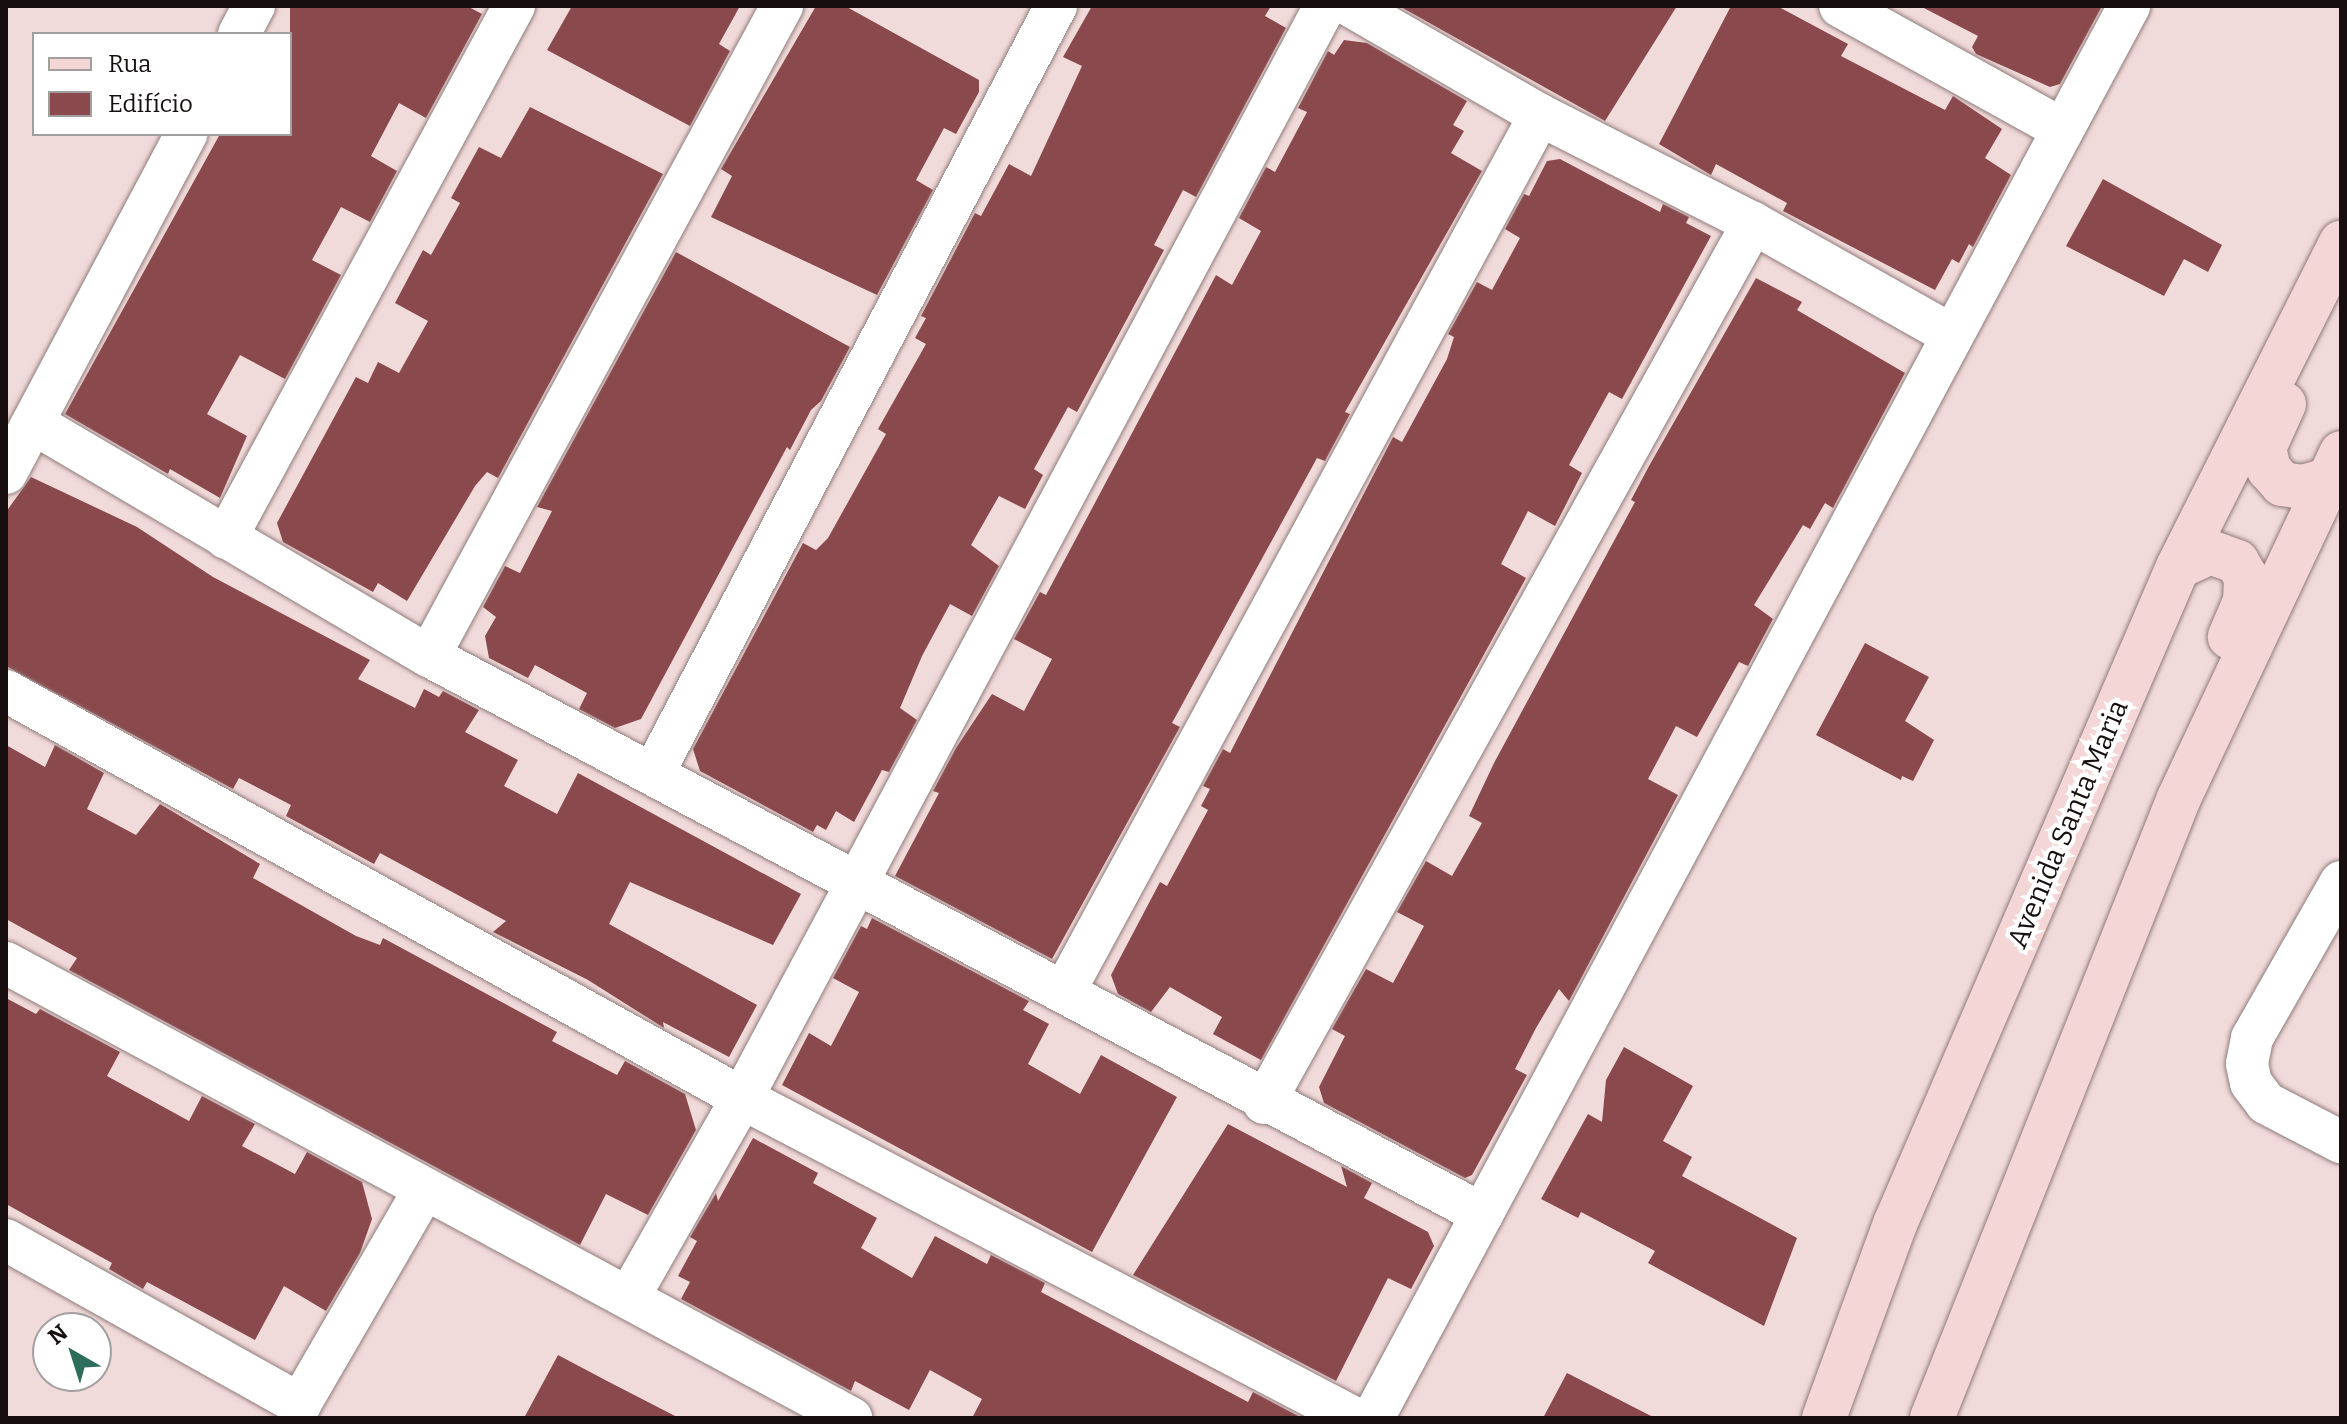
<!DOCTYPE html>
<html>
<head>
<meta charset="utf-8">
<style>
  body { margin:0 }
  #map { position:relative; width:2347px; height:1424px; overflow:hidden; background:#f1dada; font-family:Bitter,serif }
  div>[style] { position:absolute }
  .building>* { inset:0; background:#8a494c }
  .roads { filter:drop-shadow(0 0 2px #907b7b) drop-shadow(0 0 2px #907b7b) }
  .minor>* { height:42px; margin:-21px; padding:0 21px; transform-origin:21px; border-radius:21px; background:#fff }
  .major>* { height:44px; margin:-22px; padding:0 22px; transform-origin:22px; border-radius:22px; background:#f5d6d6 }
  span { translate:-50% -50%; white-space:nowrap; text-align:center; line-height:1.15; -webkit-text-stroke:8px #fff; paint-order:stroke }
  .street-label { font-size:28px; color:#170f0f }
  .frame { position:absolute; inset:0; border:8px solid #170f0f; pointer-events:none }
  .legend { position:absolute; left:32px; top:32px; width:260px; height:104px; box-sizing:border-box; background:#fff; border:2px solid #a29f9f; margin:0; padding:10px 14px; list-style:none; font-size:24px; color:#170f0f }
  .legend li { display:flex; align-items:center; gap:16px; height:40px }
  .legend b { width:40px; border:2px solid #a29f9f }
  .north { position:absolute; left:32px; top:1312px; width:80px; height:80px; box-sizing:border-box; background:#fff; border:2px solid #a29f9f; border-radius:50%; rotate:321deg; font-size:22px; font-weight:700; line-height:32px; text-align:center; color:#170f0f }
  .north::after { content:''; display:block; margin:auto; width:28px; height:36px; background:#2c6d5c; clip-path:polygon(50% 0,100% 100%,50% 72%,0 100%) }
</style>
</head>
<body>
<div id="map">
  <div class="building">
    <i style="clip-path:polygon(290px 6px,467px 6px,482px 14px,426px 118px,399px 103px,371px 156px,397px 171px,370px 222px,341px 207px,312px 260px,341px 275px,285px 379px,240px 355px,207px 414px,247px 436px,220px 498px,170px 469px,168px 474px,65px 414px,220px 134px,290px 134px)"></i>
    <i style="clip-path:polygon(572px 6px,740px 6px,719px 44px,730px 51px,690px 126px,547px 50px)"></i>
    <i style="clip-path:polygon(816px 6px,845px 6px,979px 80px,979px 92px,956px 134px,944px 128px,916px 180px,933px 190px,877px 295px,711px 217px,732px 176px,721px 169px)"></i>
    <i style="clip-path:polygon(1092px 6px,1271px 6px,1265px 16px,1286px 28px,1196px 197px,1183px 190px,1154px 245px,1164px 250px,1077px 412px,1068px 407px,1034px 469px,1043px 475px,1025px 509px,999px 496px,971px 545px,999px 566px,972px 616px,950px 604px,922px 656px,900px 708px,917px 720px,889px 772px,882px 770px,854px 822px,836px 811px,826px 830px,817px 825px,813px 832px,700px 771px,693px 749px,803px 543px,816px 550px,828px 538px,886px 434px,878px 429px,926px 344px,915px 338px,926px 318px,921px 316px,975px 213px,981px 216px,1009px 164px,1031px 176px,1082px 66px,1063px 57px)"></i>
    <i style="clip-path:polygon(1399px 6px,1677px 6px,1605px 121px)"></i>
    <i style="clip-path:polygon(1731px 6px,1777px 6px,1848px 44px,1841px 56px,1945px 110px,1953px 96px,2002px 129px,1985px 158px,2011px 175px,1973px 247px,1969px 244px,1959px 263px,1952px 259px,1935px 290px,1783px 211px,1787px 203px,1716px 164px,1711px 175px,1659px 144px)"></i>
    <i style="clip-path:polygon(1920px 6px,2102px 6px,2060px 84px,2050px 87px,1976px 54px,1972px 47px,1978px 36px)"></i>
    <i style="clip-path:polygon(1344px 40px,1367px 43px,1467px 101px,1453px 125px,1464px 131px,1451px 153px,1482px 171px,1345px 412px,1350px 414px,1325px 461px,1317px 458px,1172px 723px,1180px 727px,1052px 959px,895px 876px,939px 793px,933px 791px,956px 748px,992px 694px,1024px 711px,1052px 659px,1014px 639px,1040px 592px,1046px 595px,1216px 275px,1232px 285px,1261px 231px,1239px 218px,1266px 167px,1275px 172px,1307px 112px,1298px 108px,1328px 51px,1334px 55px)"></i>
    <i style="clip-path:polygon(530px 107px,663px 174px,498px 478px,487px 472px,475px 486px,407px 601px,378px 583px,373px 592px,283px 542px,277px 523px,356px 377px,368px 383px,378px 362px,399px 373px,428px 321px,395px 303px,423px 250px,431px 255px,460px 203px,451px 198px,479px 147px,501px 158px)"></i>
    <i style="clip-path:polygon(1560px 159px,1660px 212px,1663px 204px,1689px 217px,1686px 223px,1711px 236px,1622px 399px,1609px 392px,1569px 465px,1582px 473px,1555px 526px,1528px 511px,1501px 564px,1526px 578px,1261px 1060px,1213px 1034px,1222px 1017px,1170px 987px,1151px 1012px,1118px 994px,1111px 975px,1160px 882px,1167px 886px,1208px 810px,1201px 806px,1210px 789px,1203px 786px,1223px 749px,1230px 753px,1393px 437px,1402px 442px,1447px 359px,1454px 337px,1448px 334px,1477px 282px,1492px 290px,1520px 238px,1505px 229px,1524px 194px,1529px 196px,1547px 161px)"></i>
    <i style="clip-path:polygon(2103px 179px,2222px 245px,2208px 272px,2184px 259px,2164px 296px,2066px 246px)"></i>
    <i style="clip-path:polygon(676px 252px,850px 347px,821px 401px,811px 410px,790px 450px,787px 447px,641px 719px,615px 728px,579px 709px,587px 693px,535px 665px,528px 678px,489px 658px,485px 636px,496px 617px,483px 607px,505px 566px,520px 573px,552px 511px,537px 507px)"></i>
    <i style="clip-path:polygon(1756px 278px,1802px 302px,1797px 310px,1905px 373px,1833px 508px,1825px 503px,1810px 529px,1803px 525px,1754px 605px,1773px 619px,1748px 666px,1739px 662px,1697px 737px,1676px 726px,1648px 779px,1678px 795px,1569px 1001px,1559px 989px,1536px 1028px,1515px 1069px,1527px 1075px,1472px 1175px,1465px 1178px,1324px 1103px,1319px 1087px,1345px 1036px,1332px 1029px,1366px 969px,1393px 983px,1424px 926px,1397px 912px,1426px 861px,1452px 876px,1482px 823px,1469px 816px,1494px 763px,1635px 502px,1631px 500px,1649px 466px)"></i>
    <i style="clip-path:polygon(31px 477px,137px 527px,213px 577px,370px 660px,358px 679px,415px 708px,424px 689px,439px 697px,443px 691px,479px 710px,465px 732px,518px 760px,504px 786px,557px 814px,578px 773px,801px 894px,773px 945px,630px 882px,609px 924px,757px 1005px,729px 1057px,663px 1022px,664px 1028px,588px 980px,493px 932px,506px 921px,380px 853px,374px 864px,286px 816px,291px 805px,239px 778px,233px 789px,6px 666px,6px 512px)"></i>
    <i style="clip-path:polygon(1865px 643px,1929px 677px,1905px 721px,1934px 740px,1913px 781px,1902px 776px,1901px 780px,1816px 735px)"></i>
    <i style="clip-path:polygon(6px 745px,45px 767px,55px 745px,104px 773px,87px 809px,136px 835px,160px 804px,260px 864px,253px 878px,356px 936px,380px 945px,383px 938px,557px 1032px,552px 1041px,617px 1075px,625px 1061px,685px 1094px,696px 1130px,648px 1215px,606px 1194px,580px 1245px,69px 970px,77px 958px,6px 919px)"></i>
    <i style="clip-path:polygon(872px 918px,1029px 1001px,1023px 1010px,1049px 1024px,1028px 1064px,1080px 1094px,1101px 1055px,1177px 1097px,1092px 1252px,782px 1085px,809px 1033px,831px 1046px,859px 992px,833px 978px,861px 926px,867px 929px)"></i>
    <i style="clip-path:polygon(6px 998px,36px 1014px,40px 1009px,120px 1052px,107px 1076px,189px 1121px,202px 1096px,255px 1124px,242px 1146px,295px 1174px,307px 1152px,362px 1182px,372px 1219px,360px 1253px,326px 1311px,284px 1286px,255px 1340px,147px 1282px,143px 1289px,109px 1269px,112px 1263px,6px 1204px)"></i>
    <i style="clip-path:polygon(1624px 1047px,1693px 1086px,1663px 1141px,1692px 1157px,1682px 1176px,1797px 1238px,1764px 1326px,1648px 1263px,1655px 1251px,1581px 1212px,1578px 1218px,1541px 1199px,1588px 1114px,1602px 1122px,1606px 1080px)"></i>
    <i style="clip-path:polygon(1228px 1124px,1347px 1187px,1341px 1166px,1372px 1183px,1364px 1198px,1428px 1232px,1434px 1246px,1411px 1289px,1388px 1278px,1336px 1381px,1133px 1275px)"></i>
    <i style="clip-path:polygon(753px 1138px,818px 1173px,813px 1183px,877px 1218px,861px 1248px,912px 1278px,935px 1236px,987px 1264px,991px 1255px,1045px 1283px,1041px 1292px,1248px 1402px,1253px 1392px,1302px 1418px,972px 1418px,982px 1399px,930px 1370px,909px 1410px,855px 1381px,851px 1391px,681px 1299px,690px 1282px,678px 1276px,697px 1241px,690px 1237px,716px 1193px,718px 1201px)"></i>
    <i style="clip-path:polygon(558px 1355px,609px 1382px,679px 1418px,524px 1418px)"></i>
    <i style="clip-path:polygon(1567px 1373px,1655px 1418px,1543px 1418px)"></i>
  </div>
  <div class="roads">
    <div class="minor">
      <i style="left:1351px;top:6px;width:218px;rotate:30deg"></i>
      <i style="left:1540px;top:115px;width:239px;rotate:26.9deg"></i>
      <i style="left:1753px;top:223px;width:226px;rotate:29.4deg"></i>
      <i style="left:1840px;top:6px;width:254px;rotate:29deg"></i>
      <i style="left:239px;top:34px;width:32px;rotate:-62deg"></i>
      <i style="left:33px;top:423px;width:459px;rotate:30.5deg"></i>
      <i style="left:429px;top:656px;width:1192px;rotate:27.92deg"></i>
      <i style="left:6px;top:473px;width:384px;rotate:-62deg"></i>
      <i style="left:226px;top:538px;width:605px;rotate:-61.57deg"></i>
      <i style="left:429px;top:656px;width:740px;rotate:-61.49deg"></i>
      <i style="left:6px;top:691px;width:841px;rotate:28.94deg"></i>
      <i style="left:742px;top:1098px;width:691px;rotate:27.6deg"></i>
      <i style="left:654px;top:772px;width:865px;rotate:-62.31deg"></i>
      <i style="left:2341px;top:882px;width:180px;rotate:119.7deg"></i>
      <i style="left:2252px;top:1038px;width:26px;rotate:101deg"></i>
      <i style="left:2247px;top:1064px;width:19px;rotate:78deg"></i>
      <i style="left:2251px;top:1083px;width:25px;rotate:53deg"></i>
      <i style="left:2266px;top:1103px;width:85px;rotate:27.5deg"></i>
      <i style="left:6px;top:963px;width:960px;rotate:28.3deg"></i>
      <i style="left:1064px;top:992px;width:998px;rotate:-61.51deg"></i>
      <i style="left:1264px;top:1103px;width:1007px;rotate:-60.94deg"></i>
      <i style="left:6px;top:1240px;width:337px;rotate:29.2deg"></i>
      <i style="left:300px;top:1404px;width:247px;rotate:-59.9deg"></i>
      <i style="left:629px;top:1297px;width:229px;rotate:-60.4deg"></i>
      <i style="left:742px;top:1098px;width:1238px;rotate:-61.9deg"></i>
      <i style="left:1373px;top:1418px;width:1602px;rotate:-61.83deg"></i>
    </div>
    <div class="major">
      <i style="left:2284px;top:404px;width:48px;rotate:114.4deg"></i>
      <i style="left:2264px;top:448px;width:22px;rotate:77deg"></i>
      <i style="left:2269px;top:469px;width:20px;rotate:49deg"></i>
      <i style="left:2282px;top:484px;width:21px;rotate:8deg"></i>
      <i style="left:2303px;top:487px;width:25px;rotate:-16deg"></i>
      <i style="left:2178px;top:567px;width:35px;rotate:-25deg"></i>
      <i style="left:2210px;top:552px;width:29px;rotate:20deg"></i>
      <i style="left:2237px;top:562px;width:17px;rotate:59deg"></i>
      <i style="left:2246px;top:577px;width:24px;rotate:92deg"></i>
      <i style="left:2245px;top:601px;width:39px;rotate:113deg"></i>
      <i style="left:1824px;top:1418px;width:207px;rotate:-69.9deg"></i>
      <i style="left:1895px;top:1224px;width:715px;rotate:-66.7deg"></i>
      <i style="left:2178px;top:567px;width:363px;rotate:-63.3deg"></i>
      <i style="left:1932px;top:1418px;width:667px;rotate:-68.28deg"></i>
      <i style="left:2179px;top:798px;width:381px;rotate:-64.8deg"></i>
    </div>
  </div>
  <div class="street-label">
    <span style="left:2068px;top:824px;rotate:-67deg">Avenida Santa Maria</span>
  </div>
  <div class="frame"></div>
  <ul class="legend">
  <li><b style="height:10px;background:#f5d6d6"></b>Rua</li>
  <li><b style="height:22px;background:#8a494c"></b>Edifício</li>
  </ul>
  <div class="north">N</div>
</div>
</body>
</html>
